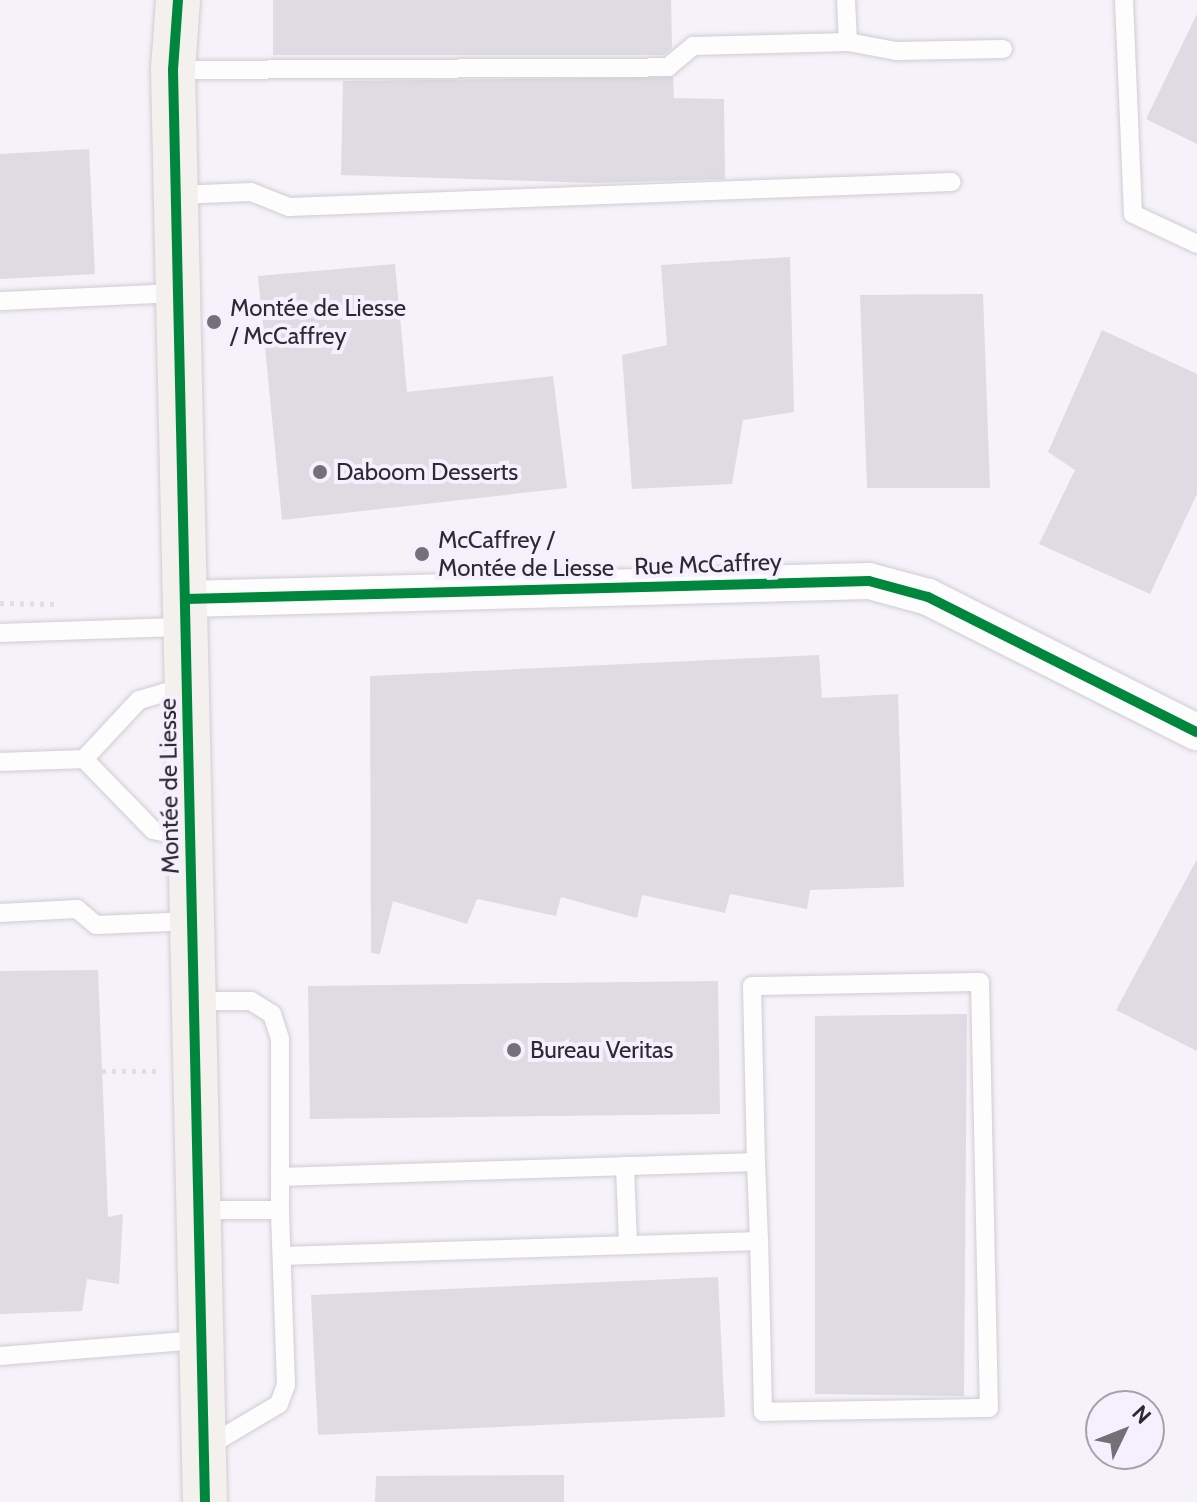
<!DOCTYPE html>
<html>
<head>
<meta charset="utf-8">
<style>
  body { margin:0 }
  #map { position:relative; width:1197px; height:1502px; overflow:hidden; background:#f6f2fa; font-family:Cabin,sans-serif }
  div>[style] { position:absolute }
  .building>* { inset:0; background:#dedbe2 }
  .path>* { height:5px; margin-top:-2.5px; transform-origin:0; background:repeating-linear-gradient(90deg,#dfdee0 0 4px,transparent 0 10px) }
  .roads { filter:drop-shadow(0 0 2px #d0ccd2) drop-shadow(0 0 2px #d0ccd2) }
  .lane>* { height:18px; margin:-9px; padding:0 9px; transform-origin:9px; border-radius:9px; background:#fefdfe }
  .street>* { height:36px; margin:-18px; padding:0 18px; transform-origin:18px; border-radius:18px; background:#fefdfe }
  .secondary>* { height:44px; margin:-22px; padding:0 22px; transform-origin:22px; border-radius:22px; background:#f4f0ee }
  .cycleway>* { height:10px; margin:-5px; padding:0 5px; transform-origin:5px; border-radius:5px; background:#00873e }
  .dots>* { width:22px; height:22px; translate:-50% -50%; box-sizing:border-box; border:4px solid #f6effd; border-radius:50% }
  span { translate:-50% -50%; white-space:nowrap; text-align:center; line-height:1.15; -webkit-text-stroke:8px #f6effd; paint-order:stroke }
  .poi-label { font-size:24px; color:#2e2a31 }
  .left { translate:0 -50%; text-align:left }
  .street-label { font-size:24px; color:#2e2a31 }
  .north { position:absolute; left:1085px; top:1390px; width:80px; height:80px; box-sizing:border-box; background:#f6effd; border:2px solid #a6a0ab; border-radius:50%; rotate:47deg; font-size:22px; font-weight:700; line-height:32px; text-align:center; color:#2e2a31 }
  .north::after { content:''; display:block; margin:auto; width:28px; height:36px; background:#747077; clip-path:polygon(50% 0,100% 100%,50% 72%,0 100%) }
</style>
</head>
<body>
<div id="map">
  <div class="building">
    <i style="clip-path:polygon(273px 0,671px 0,672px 48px,664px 55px,273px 55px)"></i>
    <i style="clip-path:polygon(1197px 14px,1197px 144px,1146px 119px)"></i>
    <i style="clip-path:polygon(673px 77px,674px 98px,724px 99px,725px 179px,595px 183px,341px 175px,343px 81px)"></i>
    <i style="clip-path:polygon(89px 149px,95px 274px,0 279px,0 154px)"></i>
    <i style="clip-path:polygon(790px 257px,794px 412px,743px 420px,732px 484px,632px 489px,622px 355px,667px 345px,661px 265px)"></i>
    <i style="clip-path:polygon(395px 264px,407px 392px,553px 376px,567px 488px,282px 520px,258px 276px)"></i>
    <i style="clip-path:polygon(983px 294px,990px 488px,867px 488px,860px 295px)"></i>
    <i style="clip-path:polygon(1102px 330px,1197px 374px,1197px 494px,1150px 594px,1039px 544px,1075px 470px,1048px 452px)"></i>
    <i style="clip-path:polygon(819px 655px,822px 698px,898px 694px,904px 887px,810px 890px,807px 909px,730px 894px,725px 913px,642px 895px,637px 918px,561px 897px,556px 916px,477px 899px,467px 924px,393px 901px,380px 954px,371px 953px,370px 676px)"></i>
    <i style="clip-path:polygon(1197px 859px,1197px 1051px,1116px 1010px)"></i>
    <i style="clip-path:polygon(98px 970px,108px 1217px,123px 1214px,119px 1284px,87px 1279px,82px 1311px,0 1314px,0 971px)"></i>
    <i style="clip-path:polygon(718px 981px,720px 1114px,310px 1119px,308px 986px)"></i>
    <i style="clip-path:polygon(967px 1014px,964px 1396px,815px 1394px,815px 1016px)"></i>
    <i style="clip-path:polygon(718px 1277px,725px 1417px,318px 1435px,311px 1295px)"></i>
    <i style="clip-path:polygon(564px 1475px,564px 1502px,375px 1502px,376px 1476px)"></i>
  </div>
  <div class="path">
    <i style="left:0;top:603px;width:56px;rotate:1deg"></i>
    <i style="left:102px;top:1071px;width:58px"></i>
  </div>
  <div class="roads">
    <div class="lane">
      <i style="left:846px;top:0;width:42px;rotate:87.3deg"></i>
      <i style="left:1124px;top:0;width:214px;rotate:87.6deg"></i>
      <i style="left:1133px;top:214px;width:71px;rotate:25.1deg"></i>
      <i style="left:173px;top:70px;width:495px;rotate:-0.3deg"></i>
      <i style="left:668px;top:67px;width:33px;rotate:-40deg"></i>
      <i style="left:693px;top:46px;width:155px;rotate:-1.5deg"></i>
      <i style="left:848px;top:42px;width:49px;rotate:10.6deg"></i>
      <i style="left:896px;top:51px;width:107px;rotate:-1.1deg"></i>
      <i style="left:177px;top:195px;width:74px;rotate:-2.3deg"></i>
      <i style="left:251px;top:192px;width:41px;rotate:21.5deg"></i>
      <i style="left:289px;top:207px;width:663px;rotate:-2.16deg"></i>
      <i style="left:0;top:301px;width:179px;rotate:-2.6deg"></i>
      <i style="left:0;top:633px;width:185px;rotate:-1.9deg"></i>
      <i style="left:187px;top:686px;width:50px;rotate:163.7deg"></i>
      <i style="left:139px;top:700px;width:81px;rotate:133deg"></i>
      <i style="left:84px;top:759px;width:99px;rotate:45.8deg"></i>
      <i style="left:153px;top:830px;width:38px;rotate:12deg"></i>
      <i style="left:0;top:762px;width:84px;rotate:-2deg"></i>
      <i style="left:0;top:913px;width:77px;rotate:-3deg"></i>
      <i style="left:77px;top:909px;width:25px;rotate:40deg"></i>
      <i style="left:96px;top:925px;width:96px;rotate:-2.4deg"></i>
      <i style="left:194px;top:1001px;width:57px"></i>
      <i style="left:251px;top:1001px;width:25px;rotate:32deg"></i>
      <i style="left:272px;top:1014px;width:26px;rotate:72deg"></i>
      <i style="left:280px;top:1039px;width:171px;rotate:90deg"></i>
      <i style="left:280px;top:1210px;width:82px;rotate:180deg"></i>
      <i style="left:756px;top:1162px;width:176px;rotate:-91.3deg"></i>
      <i style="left:752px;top:986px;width:228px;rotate:-1deg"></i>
      <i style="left:980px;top:982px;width:426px;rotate:88.8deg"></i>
      <i style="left:989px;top:1408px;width:226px;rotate:179deg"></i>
      <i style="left:763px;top:1412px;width:171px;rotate:-91.3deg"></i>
      <i style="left:625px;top:1166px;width:79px;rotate:87.8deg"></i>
      <i style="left:280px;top:1177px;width:476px;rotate:-1.8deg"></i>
      <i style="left:756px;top:1162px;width:79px;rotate:87.8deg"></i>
      <i style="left:759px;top:1241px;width:477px;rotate:178.2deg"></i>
      <i style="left:0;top:1356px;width:202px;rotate:-4.6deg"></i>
      <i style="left:205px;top:1448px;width:86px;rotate:-30.7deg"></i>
      <i style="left:279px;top:1404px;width:20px;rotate:-70deg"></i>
      <i style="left:286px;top:1385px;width:175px;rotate:-92deg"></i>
    </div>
    <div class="street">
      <i style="left:186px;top:599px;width:683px;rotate:-1.51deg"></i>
      <i style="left:869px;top:581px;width:61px;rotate:15.2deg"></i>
      <i style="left:928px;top:597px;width:301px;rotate:26.7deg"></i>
    </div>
    <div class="secondary">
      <i style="left:178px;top:0;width:70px;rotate:94.1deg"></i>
      <i style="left:173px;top:70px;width:1432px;rotate:88.72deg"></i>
    </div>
  </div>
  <div class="cycleway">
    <i style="left:178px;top:0;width:70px;rotate:94.1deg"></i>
    <i style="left:173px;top:70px;width:1432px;rotate:88.72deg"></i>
    <i style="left:186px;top:599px;width:683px;rotate:-1.51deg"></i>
    <i style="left:869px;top:581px;width:61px;rotate:15.2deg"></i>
    <i style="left:928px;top:597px;width:301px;rotate:26.7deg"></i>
  </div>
  <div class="dots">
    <i style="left:214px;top:322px;background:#747077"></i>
    <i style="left:320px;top:472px;background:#747077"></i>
    <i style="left:422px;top:554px;background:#747077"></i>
    <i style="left:514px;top:1050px;background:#747077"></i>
  </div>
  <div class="poi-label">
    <span class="left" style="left:230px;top:322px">Montée de Liesse<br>/ McCaffrey</span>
    <span class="left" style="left:336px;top:472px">Daboom Desserts</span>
    <span class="left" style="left:438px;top:554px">McCaffrey /<br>Montée de Liesse</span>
    <span class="left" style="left:530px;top:1050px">Bureau Veritas</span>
  </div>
  <div class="street-label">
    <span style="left:708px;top:564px;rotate:-2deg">Rue McCaffrey</span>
    <span style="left:169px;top:786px;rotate:-91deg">Montée de Liesse</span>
  </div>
  <div class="north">N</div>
</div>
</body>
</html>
